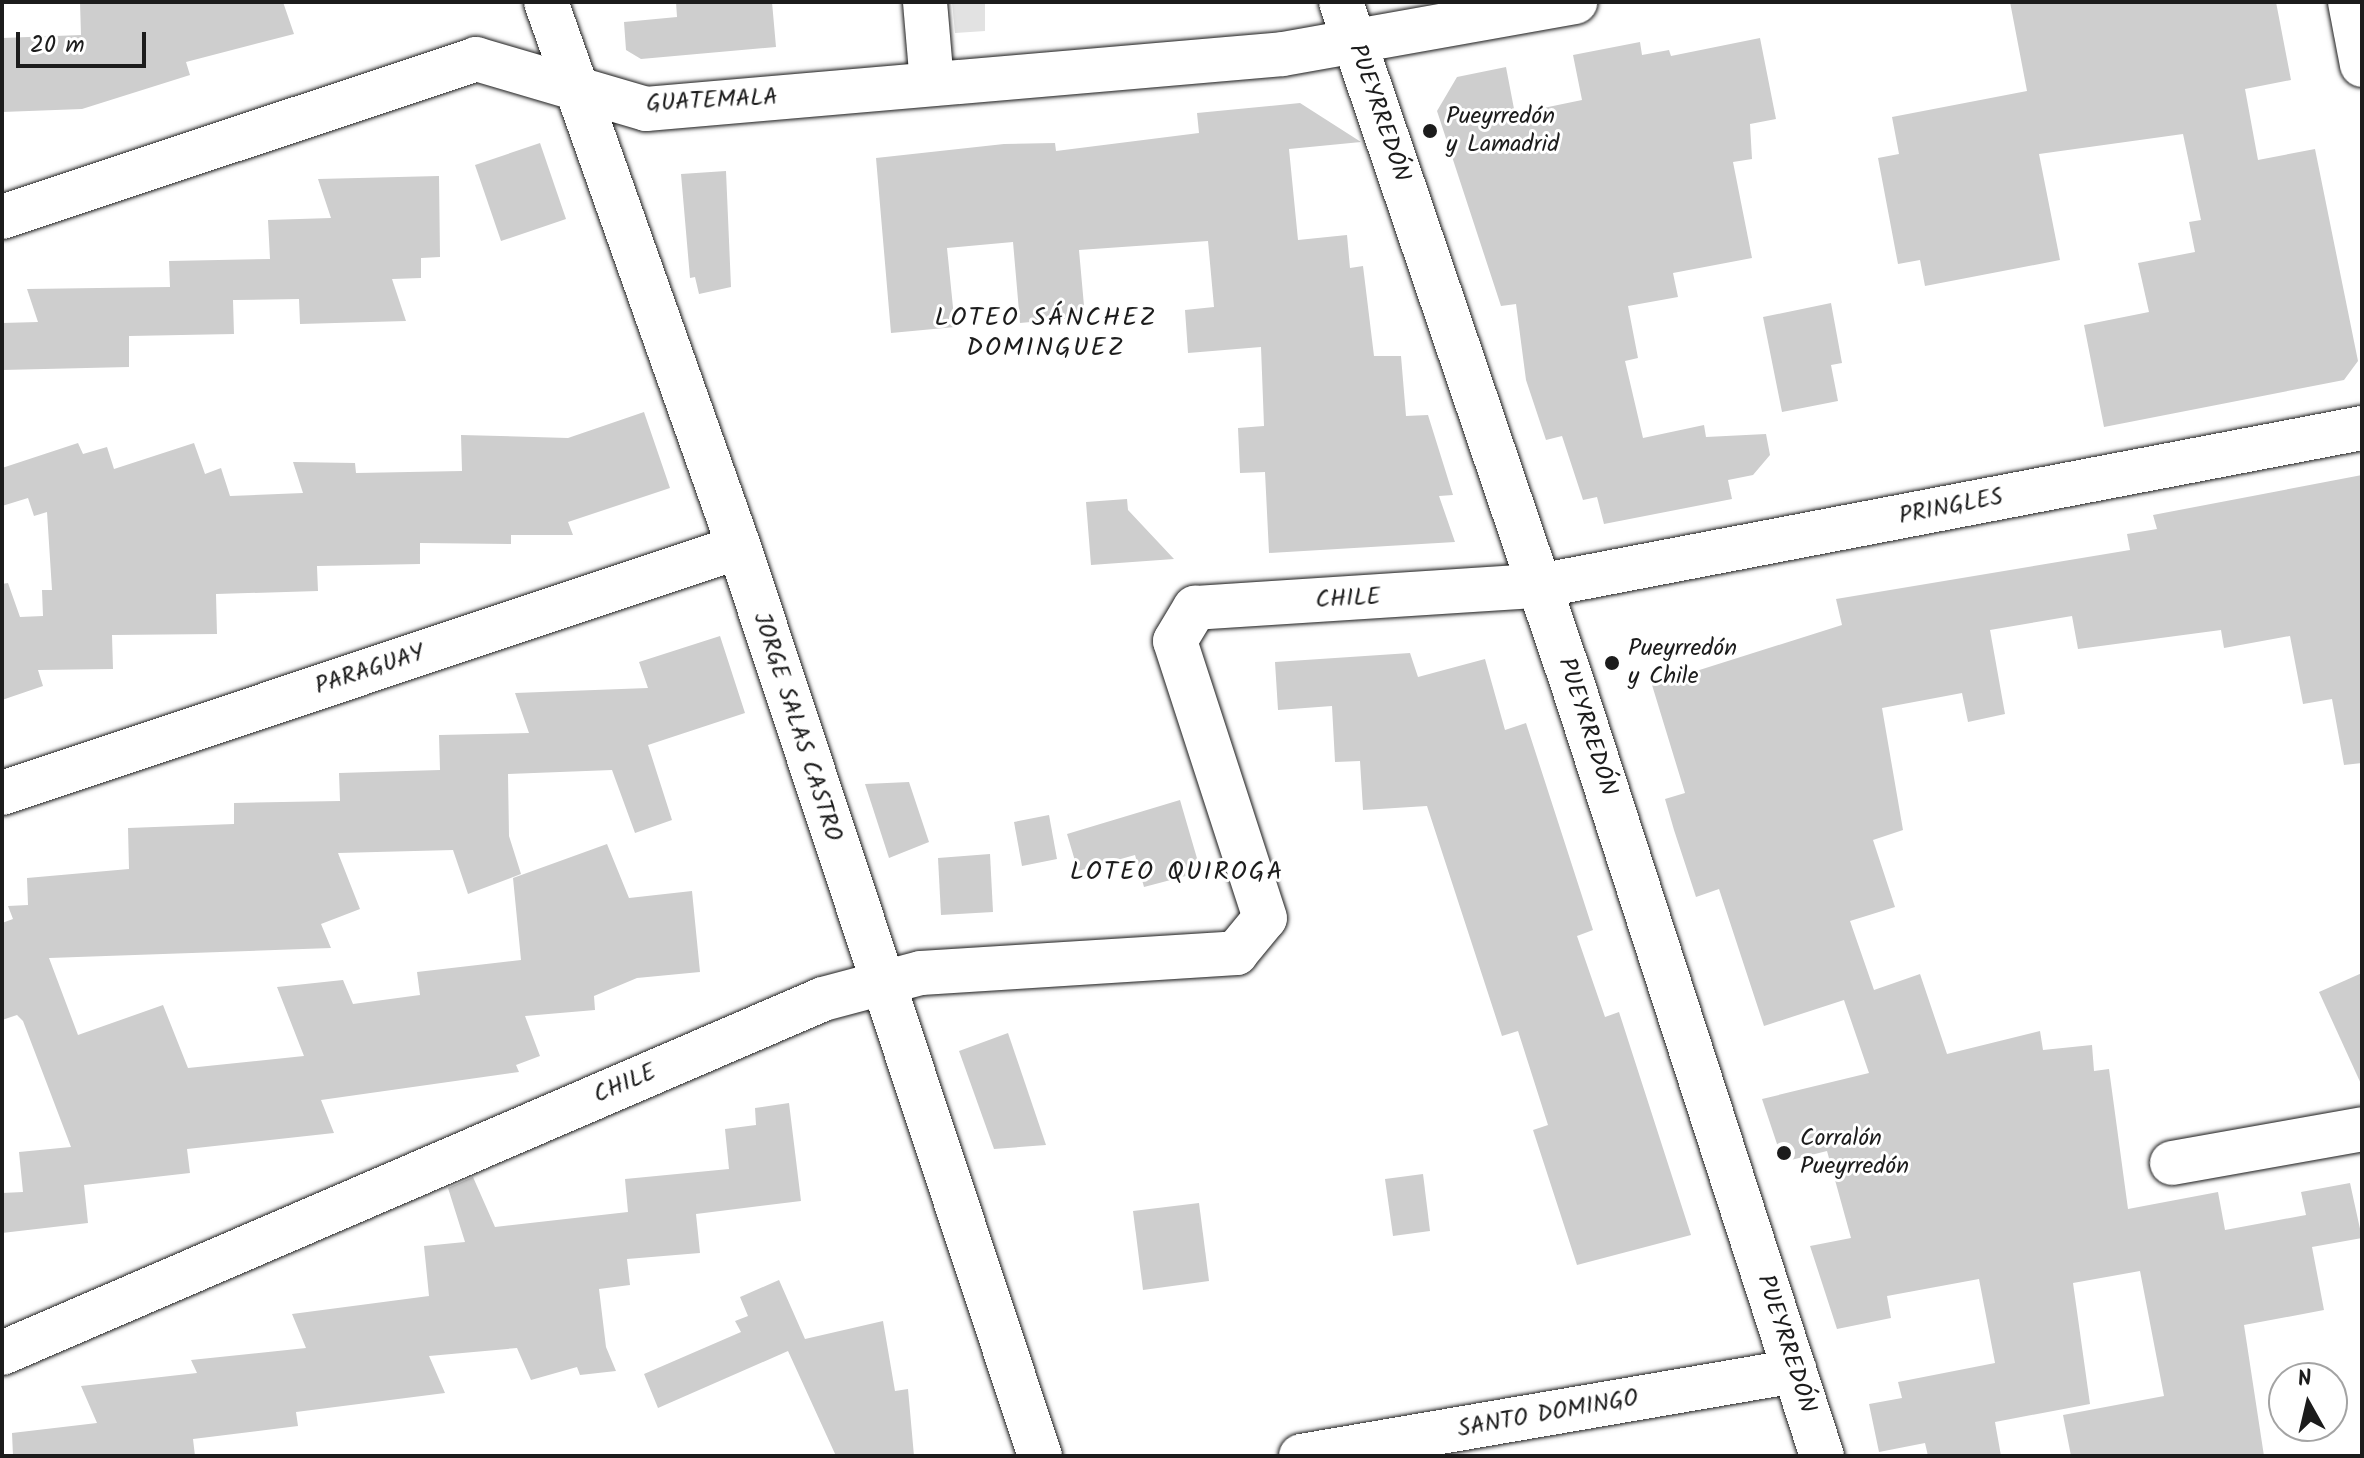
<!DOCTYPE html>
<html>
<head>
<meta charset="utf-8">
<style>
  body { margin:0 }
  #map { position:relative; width:2364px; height:1458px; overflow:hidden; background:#fff; font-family:Kalam,sans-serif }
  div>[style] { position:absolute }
  .green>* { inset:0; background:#e2e2e2 }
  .building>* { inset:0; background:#cecece }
  .roads { filter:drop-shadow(0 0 2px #1c1c1c) drop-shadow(0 0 2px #1c1c1c) }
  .minor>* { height:44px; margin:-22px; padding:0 22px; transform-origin:22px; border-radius:22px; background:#fff }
  .dots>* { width:22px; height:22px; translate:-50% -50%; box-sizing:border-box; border:4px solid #fff; border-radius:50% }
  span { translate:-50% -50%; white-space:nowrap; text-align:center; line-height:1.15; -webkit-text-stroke:6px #fff; paint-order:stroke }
  .street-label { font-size:24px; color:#1c1c1c }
  .poi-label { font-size:24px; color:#1c1c1c }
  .left { translate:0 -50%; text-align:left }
  .neighbourhood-label { font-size:26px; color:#1c1c1c; letter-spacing:2px }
  .frame { position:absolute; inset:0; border:4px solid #1c1c1c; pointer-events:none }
  .north { position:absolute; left:2268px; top:1362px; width:80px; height:80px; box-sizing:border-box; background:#fff; border:2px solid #a4a4a4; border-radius:50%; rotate:352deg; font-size:22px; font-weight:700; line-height:32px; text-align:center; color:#1c1c1c }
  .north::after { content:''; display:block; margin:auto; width:28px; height:36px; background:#1c1c1c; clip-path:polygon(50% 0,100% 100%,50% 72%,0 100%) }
  .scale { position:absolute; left:16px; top:32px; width:130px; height:36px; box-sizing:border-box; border:4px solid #1c1c1c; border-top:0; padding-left:10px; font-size:24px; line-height:28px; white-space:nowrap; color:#1c1c1c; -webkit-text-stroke:6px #fff; paint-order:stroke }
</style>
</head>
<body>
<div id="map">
  <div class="green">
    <i style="clip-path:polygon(952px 2px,985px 2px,985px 31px,955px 33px)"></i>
  </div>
  <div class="building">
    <i style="clip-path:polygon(80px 2px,283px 2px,294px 34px,186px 62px,190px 75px,82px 109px,2px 112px,2px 38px,81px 35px)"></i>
    <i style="clip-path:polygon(676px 2px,772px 2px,776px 47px,641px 59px,626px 50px,624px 22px,677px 17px)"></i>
    <i style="clip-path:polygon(2010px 2px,2276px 2px,2291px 80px,2245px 89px,2258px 160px,2315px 149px,2358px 361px,2344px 380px,2104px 427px,2084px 325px,2149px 312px,2138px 263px,2195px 252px,2189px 222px,2201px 220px,2183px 134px,2039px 154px,2060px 260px,1925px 286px,1920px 260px,1898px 264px,1878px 158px,1899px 154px,1892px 117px,2027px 91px)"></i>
    <i style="clip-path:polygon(1760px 38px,1776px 119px,1750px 124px,1752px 159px,1733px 162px,1752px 258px,1673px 273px,1678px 297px,1628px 306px,1638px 358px,1625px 361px,1643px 438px,1704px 425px,1706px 437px,1766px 434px,1770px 455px,1753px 475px,1728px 480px,1732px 499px,1604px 524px,1597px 497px,1583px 500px,1562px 436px,1546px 440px,1526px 380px,1516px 304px,1501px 306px,1437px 111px,1457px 77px,1506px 67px,1515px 114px,1582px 100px,1573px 55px,1640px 42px,1642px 55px,1669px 50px,1671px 56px)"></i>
    <i style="clip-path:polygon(1300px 103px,1361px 142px,1289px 149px,1298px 240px,1347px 235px,1350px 268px,1363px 266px,1374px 356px,1401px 356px,1406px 416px,1428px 415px,1453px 495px,1439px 496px,1455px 542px,1269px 553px,1265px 472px,1240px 473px,1238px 428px,1264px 426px,1261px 347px,1188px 353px,1185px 310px,1214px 307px,1208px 241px,1079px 250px,1085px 317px,1020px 323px,1013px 242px,947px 248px,955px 327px,891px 333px,876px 158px,1004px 144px,1055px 143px,1056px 151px,1199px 133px,1197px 113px)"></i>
    <i style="clip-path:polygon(540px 143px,566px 219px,501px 241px,475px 165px)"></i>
    <i style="clip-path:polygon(726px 171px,731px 287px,699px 294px,695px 277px,690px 278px,681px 174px)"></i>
    <i style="clip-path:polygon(439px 176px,440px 257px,421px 258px,421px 278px,392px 279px,406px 321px,300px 324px,299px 299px,233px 300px,234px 334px,129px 336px,129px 367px,2px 370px,2px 323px,38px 322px,27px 289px,170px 287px,169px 261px,270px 259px,268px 220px,331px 218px,318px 179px)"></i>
    <i style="clip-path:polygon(1831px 303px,1842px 363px,1831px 365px,1838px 401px,1782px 412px,1763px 317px)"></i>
    <i style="clip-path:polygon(644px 412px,670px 488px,568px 522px,573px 535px,511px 535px,511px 544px,420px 543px,420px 564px,317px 566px,318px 591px,216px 594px,217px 634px,112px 635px,113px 669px,38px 670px,43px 686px,2px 700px,2px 584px,8px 583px,20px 617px,43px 616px,42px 590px,52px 590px,47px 512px,34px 516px,28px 498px,2px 506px,2px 468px,78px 443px,83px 454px,107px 447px,114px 469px,194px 443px,205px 474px,221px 468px,230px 496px,303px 493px,293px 462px,355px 463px,356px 473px,462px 471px,461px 435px,568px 438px)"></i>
    <i style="clip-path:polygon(2362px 475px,2362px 763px,2344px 765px,2332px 699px,2303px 704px,2290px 636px,2224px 648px,2221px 630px,2078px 649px,2072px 616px,1990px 630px,2005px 714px,1968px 722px,1962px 693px,1882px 708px,1903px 830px,1873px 840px,1895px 907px,1850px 921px,1874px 990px,1920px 974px,1947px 1054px,2040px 1031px,2043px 1050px,2092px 1045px,2094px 1071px,2109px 1069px,2128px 1209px,2218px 1192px,2225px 1230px,2306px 1215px,2301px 1192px,2350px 1183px,2362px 1238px,2312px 1247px,2324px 1310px,2244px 1325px,2264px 1456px,2071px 1456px,2063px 1415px,2164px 1396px,2140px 1271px,2073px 1283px,2090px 1404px,1995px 1422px,2001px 1456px,1928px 1456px,1925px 1443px,1879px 1452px,1869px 1404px,1902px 1398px,1898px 1382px,1995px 1363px,1979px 1279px,1887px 1296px,1891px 1318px,1837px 1329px,1810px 1246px,1851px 1238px,1827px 1151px,1783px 1162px,1762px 1099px,1869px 1073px,1844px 1000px,1764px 1026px,1719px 889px,1696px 897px,1674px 830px,1665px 799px,1685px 793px,1652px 685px,1842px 625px,1836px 599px,2130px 550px,2127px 534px,2157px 529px,2153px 515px)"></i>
    <i style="clip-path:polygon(1127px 499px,1128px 510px,1174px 559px,1091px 565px,1086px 502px)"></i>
    <i style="clip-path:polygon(720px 636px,745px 713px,648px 745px,672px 820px,635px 833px,612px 770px,508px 774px,509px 836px,521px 874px,468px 894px,453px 850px,338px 853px,360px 909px,321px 924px,331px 948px,49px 958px,78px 1035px,163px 1005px,188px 1068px,304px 1056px,277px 987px,343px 980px,353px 1004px,420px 995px,417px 972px,521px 960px,513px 878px,607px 844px,629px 898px,692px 891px,700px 972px,637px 978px,594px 996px,595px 1010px,525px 1016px,540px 1056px,516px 1065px,519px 1072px,321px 1100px,334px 1133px,187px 1149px,190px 1173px,84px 1185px,88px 1223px,2px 1233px,2px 1193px,23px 1192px,19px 1152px,71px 1147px,23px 1021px,17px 1015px,2px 1020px,2px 923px,13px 919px,8px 906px,28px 905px,27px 878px,129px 869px,128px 828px,234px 824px,234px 803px,340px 801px,339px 773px,440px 770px,439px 735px,529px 733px,515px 693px,648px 688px,639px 662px)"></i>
    <i style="clip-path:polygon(1410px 653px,1418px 677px,1485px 659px,1505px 730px,1526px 723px,1593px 930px,1577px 936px,1605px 1017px,1619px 1012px,1691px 1235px,1577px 1265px,1533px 1130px,1548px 1125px,1518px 1031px,1502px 1036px,1427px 806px,1363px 810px,1360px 761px,1335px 762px,1332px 706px,1278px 710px,1275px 662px)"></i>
    <i style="clip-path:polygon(909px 782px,929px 842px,889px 858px,865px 784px)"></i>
    <i style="clip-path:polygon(1180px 800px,1201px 872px,1144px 887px,1135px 855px,1078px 871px,1067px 834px)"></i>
    <i style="clip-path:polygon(1049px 815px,1057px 859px,1022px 866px,1014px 822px)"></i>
    <i style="clip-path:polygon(990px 854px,993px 912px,941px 915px,938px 858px)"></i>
    <i style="clip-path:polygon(2362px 973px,2362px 1086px,2319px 992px)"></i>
    <i style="clip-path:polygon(1008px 1033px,1046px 1145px,994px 1149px,959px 1051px)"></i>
    <i style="clip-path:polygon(789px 1103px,801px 1201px,696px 1214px,700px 1253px,627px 1259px,630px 1285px,599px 1289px,606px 1347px,616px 1371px,580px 1375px,577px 1367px,531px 1380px,517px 1348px,429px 1356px,445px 1393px,296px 1412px,298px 1426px,193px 1439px,195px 1456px,13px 1456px,12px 1433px,97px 1423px,81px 1386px,197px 1373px,191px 1360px,306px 1348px,292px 1314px,429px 1296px,424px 1246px,465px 1242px,448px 1188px,473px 1177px,495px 1227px,628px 1212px,625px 1179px,729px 1169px,725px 1129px,756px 1125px,755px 1108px)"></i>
    <i style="clip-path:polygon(1423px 1174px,1430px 1231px,1393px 1236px,1385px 1179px)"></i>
    <i style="clip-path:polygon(1199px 1203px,1209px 1281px,1143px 1290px,1133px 1211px)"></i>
    <i style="clip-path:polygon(779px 1280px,805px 1339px,883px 1321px,895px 1391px,908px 1389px,914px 1456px,836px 1456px,788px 1351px,658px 1408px,644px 1374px,741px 1332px,735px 1321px,748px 1316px,740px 1297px)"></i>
  </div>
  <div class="roads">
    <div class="minor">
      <i style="left:546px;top:2px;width:578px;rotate:70.5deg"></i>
      <i style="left:739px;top:547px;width:958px;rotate:71.68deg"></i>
      <i style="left:925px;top:2px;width:82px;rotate:85.1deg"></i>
      <i style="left:1341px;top:2px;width:715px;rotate:71.24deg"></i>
      <i style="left:1571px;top:679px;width:817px;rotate:72.1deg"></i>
      <i style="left:2350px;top:2px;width:64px;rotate:79.2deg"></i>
      <i style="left:2px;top:217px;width:500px;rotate:-18.4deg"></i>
      <i style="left:476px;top:59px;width:177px;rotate:16.4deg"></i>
      <i style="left:646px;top:109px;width:639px;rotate:-4.93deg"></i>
      <i style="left:1283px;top:54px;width:297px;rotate:-10.1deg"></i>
      <i style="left:2px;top:793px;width:777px;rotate:-18.46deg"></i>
      <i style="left:2172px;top:1163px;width:193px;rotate:-10.1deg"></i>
      <i style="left:2px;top:1353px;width:894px;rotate:-23.32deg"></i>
      <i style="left:823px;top:999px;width:101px;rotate:-14.9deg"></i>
      <i style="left:921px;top:973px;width:316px;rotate:-3.6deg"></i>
      <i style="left:1236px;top:953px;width:45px;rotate:-50.4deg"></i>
      <i style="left:1265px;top:918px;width:291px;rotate:-108deg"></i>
      <i style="left:1175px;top:641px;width:39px;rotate:-59deg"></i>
      <i style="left:1195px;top:608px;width:345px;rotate:-3.7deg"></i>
      <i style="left:1539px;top:586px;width:838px;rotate:-10.87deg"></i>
      <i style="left:1301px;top:1456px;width:501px;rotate:-9.76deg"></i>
    </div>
  </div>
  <div class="dots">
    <i style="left:1430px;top:131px;background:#1c1c1c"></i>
    <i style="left:1612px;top:663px;background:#1c1c1c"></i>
    <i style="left:1784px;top:1153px;background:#1c1c1c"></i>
  </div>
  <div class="street-label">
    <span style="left:712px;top:101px;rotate:-3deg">GUATEMALA</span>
    <span style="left:1379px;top:113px;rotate:71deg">PUEYRREDÓN</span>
    <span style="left:1951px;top:507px;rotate:-11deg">PRINGLES</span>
    <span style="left:1348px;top:599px;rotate:-3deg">CHILE</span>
    <span style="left:370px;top:670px;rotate:-18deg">PARAGUAY</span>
    <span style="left:797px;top:727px;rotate:72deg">JORGE SALAS CASTRO</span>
    <span style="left:1587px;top:727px;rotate:72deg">PUEYRREDÓN</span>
    <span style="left:625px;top:1084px;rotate:-23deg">CHILE</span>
    <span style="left:1786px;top:1344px;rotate:72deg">PUEYRREDÓN</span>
    <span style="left:1548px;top:1414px;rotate:-10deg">SANTO DOMINGO</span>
  </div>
  <div class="poi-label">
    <span class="left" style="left:1446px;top:131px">Pueyrredón<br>y Lamadrid</span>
    <span class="left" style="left:1628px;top:663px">Pueyrredón<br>y Chile</span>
    <span class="left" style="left:1800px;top:1153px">Corralón<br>Pueyrredón</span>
  </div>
  <div class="neighbourhood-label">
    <span style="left:1046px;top:334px">LOTEO SÁNCHEZ<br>DOMINGUEZ</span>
    <span style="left:1177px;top:873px">LOTEO QUIROGA</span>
  </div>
  <div class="frame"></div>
  <div class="north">N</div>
  <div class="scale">20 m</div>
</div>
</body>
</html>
